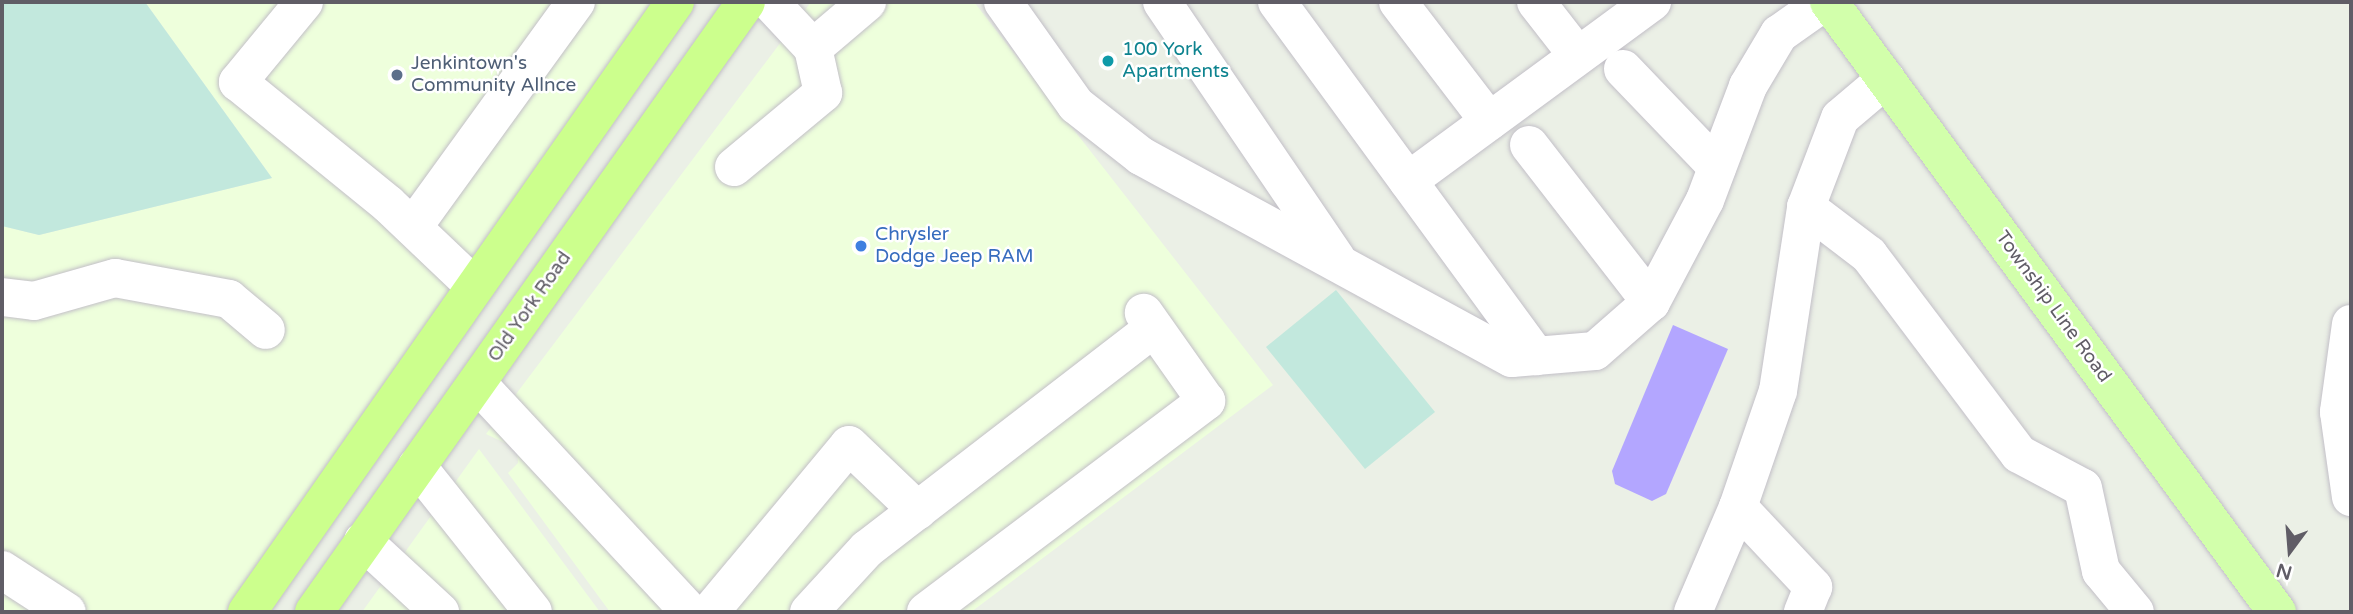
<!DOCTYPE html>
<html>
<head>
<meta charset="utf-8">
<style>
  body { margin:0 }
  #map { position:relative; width:2353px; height:614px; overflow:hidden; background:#ebf0e6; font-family:"Varela Round",sans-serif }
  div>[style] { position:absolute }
  .commercial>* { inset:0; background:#eeffdc }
  .green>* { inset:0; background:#c2e8dd }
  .water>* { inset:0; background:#b3a6ff }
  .roads { filter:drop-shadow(0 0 2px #c2bfc7) drop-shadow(0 0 2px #c2bfc7) }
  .minor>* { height:38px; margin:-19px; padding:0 19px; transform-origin:19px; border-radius:19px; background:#fff }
  .major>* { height:38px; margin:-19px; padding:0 19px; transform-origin:19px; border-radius:19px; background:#d2ffab }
  .highway>* { height:38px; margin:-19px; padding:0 19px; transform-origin:19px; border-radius:19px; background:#ccff8d }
  .dots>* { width:19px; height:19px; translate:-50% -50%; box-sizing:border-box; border:4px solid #fff; border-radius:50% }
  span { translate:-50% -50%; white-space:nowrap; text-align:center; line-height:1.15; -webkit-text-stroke:5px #fff; paint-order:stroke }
  .culture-label { font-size:19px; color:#0d838f }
  .left { translate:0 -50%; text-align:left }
  .service-label { font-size:19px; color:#4e5e75 }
  .shop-label { font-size:19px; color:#366cbe }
  .street-label { font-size:19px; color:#605d66 }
  .frame { position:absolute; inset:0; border:4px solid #605d66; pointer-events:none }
  .north { position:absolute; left:2255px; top:516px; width:70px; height:70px; -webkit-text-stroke:5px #fff; paint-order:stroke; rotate:196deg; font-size:19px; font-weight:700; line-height:28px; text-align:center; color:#605d66 }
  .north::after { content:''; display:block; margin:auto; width:24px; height:32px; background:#605d66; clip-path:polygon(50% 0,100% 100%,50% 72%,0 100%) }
</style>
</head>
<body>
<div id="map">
  <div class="commercial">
    <i style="clip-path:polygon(145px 2px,675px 2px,249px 612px,2px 612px,2px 226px,39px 235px,272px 178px)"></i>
    <i style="clip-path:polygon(811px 2px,974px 2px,1273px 385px,971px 612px,610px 612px,508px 473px,518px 463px,517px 449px,486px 434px)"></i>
    <i style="clip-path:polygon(479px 449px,600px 612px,362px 612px)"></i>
  </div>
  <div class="green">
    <i style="clip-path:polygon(2px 2px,145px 2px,272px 178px,39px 235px,2px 226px)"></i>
    <i style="clip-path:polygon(1336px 290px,1435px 412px,1365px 469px,1266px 347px)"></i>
  </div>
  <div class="water">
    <i style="clip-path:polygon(1673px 325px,1728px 349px,1666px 494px,1652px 501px,1615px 484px,1612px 471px)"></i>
  </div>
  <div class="roads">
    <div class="minor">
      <i style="left:304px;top:2px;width:104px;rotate:129.5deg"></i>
      <i style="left:238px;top:82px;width:193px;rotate:39.1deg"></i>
      <i style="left:388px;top:204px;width:119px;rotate:43.6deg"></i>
      <i style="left:1003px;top:2px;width:126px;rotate:54.7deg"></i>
      <i style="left:1076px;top:105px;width:83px;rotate:38.1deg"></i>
      <i style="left:1141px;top:156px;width:422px;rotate:28.6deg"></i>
      <i style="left:1512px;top:358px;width:83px;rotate:-4.8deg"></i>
      <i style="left:1595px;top:351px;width:74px;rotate:-41.2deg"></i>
      <i style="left:1651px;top:302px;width:115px;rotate:-62.1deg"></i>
      <i style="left:1705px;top:200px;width:122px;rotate:-69.3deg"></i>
      <i style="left:1748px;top:86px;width:61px;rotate:-59.2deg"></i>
      <i style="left:1779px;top:34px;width:55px;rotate:-35.4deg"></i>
      <i style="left:1162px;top:2px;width:310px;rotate:55.8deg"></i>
      <i style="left:1277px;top:2px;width:439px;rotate:53.8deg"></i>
      <i style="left:1398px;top:2px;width:150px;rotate:52.6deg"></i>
      <i style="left:1536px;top:2px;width:68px;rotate:52.1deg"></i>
      <i style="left:813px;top:48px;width:71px;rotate:-40.4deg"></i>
      <i style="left:1623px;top:69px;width:136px;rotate:46.2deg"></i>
      <i style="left:1886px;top:79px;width:60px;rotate:139.7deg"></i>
      <i style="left:1840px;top:118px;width:95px;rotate:110.9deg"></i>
      <i style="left:1806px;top:207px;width:79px;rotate:37.3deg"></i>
      <i style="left:1869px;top:255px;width:249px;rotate:53deg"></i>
      <i style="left:2019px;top:454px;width:72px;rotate:28deg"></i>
      <i style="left:2083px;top:488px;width:85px;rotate:77.8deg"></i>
      <i style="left:2101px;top:571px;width:53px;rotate:50.3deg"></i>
      <i style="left:1529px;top:145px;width:199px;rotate:52.2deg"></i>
      <i style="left:734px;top:167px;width:116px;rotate:-39.7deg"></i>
      <i style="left:823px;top:93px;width:46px;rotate:-102.5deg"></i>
      <i style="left:813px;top:48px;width:63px;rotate:-133.1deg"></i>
      <i style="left:1408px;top:181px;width:303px;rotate:-36.3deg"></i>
      <i style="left:413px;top:227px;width:278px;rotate:-54.1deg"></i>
      <i style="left:2px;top:297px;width:32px;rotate:7deg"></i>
      <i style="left:34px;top:301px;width:84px;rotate:-15.9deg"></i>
      <i style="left:115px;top:278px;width:116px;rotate:10.4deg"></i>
      <i style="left:229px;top:299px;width:48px;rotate:40deg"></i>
      <i style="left:2351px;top:324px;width:89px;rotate:97.8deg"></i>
      <i style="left:2339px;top:412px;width:86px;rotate:82deg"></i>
      <i style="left:477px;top:383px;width:313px;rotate:47.1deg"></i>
      <i style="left:417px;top:466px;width:186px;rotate:51.5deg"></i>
      <i style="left:1738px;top:507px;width:110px;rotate:46.8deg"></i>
      <i style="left:1813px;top:587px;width:27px;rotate:112deg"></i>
      <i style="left:363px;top:541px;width:105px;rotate:42.7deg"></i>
      <i style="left:2px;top:570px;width:77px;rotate:32.9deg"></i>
      <i style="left:710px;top:612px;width:217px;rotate:-50.2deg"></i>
      <i style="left:849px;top:445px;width:95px;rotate:43.7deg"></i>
      <i style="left:809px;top:612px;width:86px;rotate:-47.4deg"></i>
      <i style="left:867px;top:549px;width:362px;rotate:-37.6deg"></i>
      <i style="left:926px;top:612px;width:351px;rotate:-37deg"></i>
      <i style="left:1206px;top:401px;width:108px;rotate:-125.2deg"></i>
      <i style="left:1693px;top:612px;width:114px;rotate:-66.8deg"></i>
      <i style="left:1738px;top:507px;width:123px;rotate:-71deg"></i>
      <i style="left:1778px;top:391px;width:186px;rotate:-81.3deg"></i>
    </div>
    <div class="major">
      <i style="left:1829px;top:2px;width:757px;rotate:53.71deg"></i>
    </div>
    <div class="highway">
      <i style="left:247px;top:612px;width:745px;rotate:-54.94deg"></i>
      <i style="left:314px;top:612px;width:747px;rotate:-54.69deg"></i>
    </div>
  </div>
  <div class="dots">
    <i style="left:1108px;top:61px;background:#0f9aa8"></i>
    <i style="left:397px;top:75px;background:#5c6f8a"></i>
    <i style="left:861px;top:246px;background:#3f7fe0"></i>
  </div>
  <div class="culture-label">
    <span class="left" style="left:1122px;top:61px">100 York<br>Apartments</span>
  </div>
  <div class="service-label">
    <span class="left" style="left:411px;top:75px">Jenkintown's<br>Community Allnce</span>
  </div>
  <div class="shop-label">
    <span class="left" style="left:875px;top:246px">Chrysler<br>Dodge Jeep RAM</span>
  </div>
  <div class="street-label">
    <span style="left:530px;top:307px;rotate:-55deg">Old York Road</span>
    <span style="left:2053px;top:307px;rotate:54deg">Township Line Road</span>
  </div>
  <div class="frame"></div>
  <div class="north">N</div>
</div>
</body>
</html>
